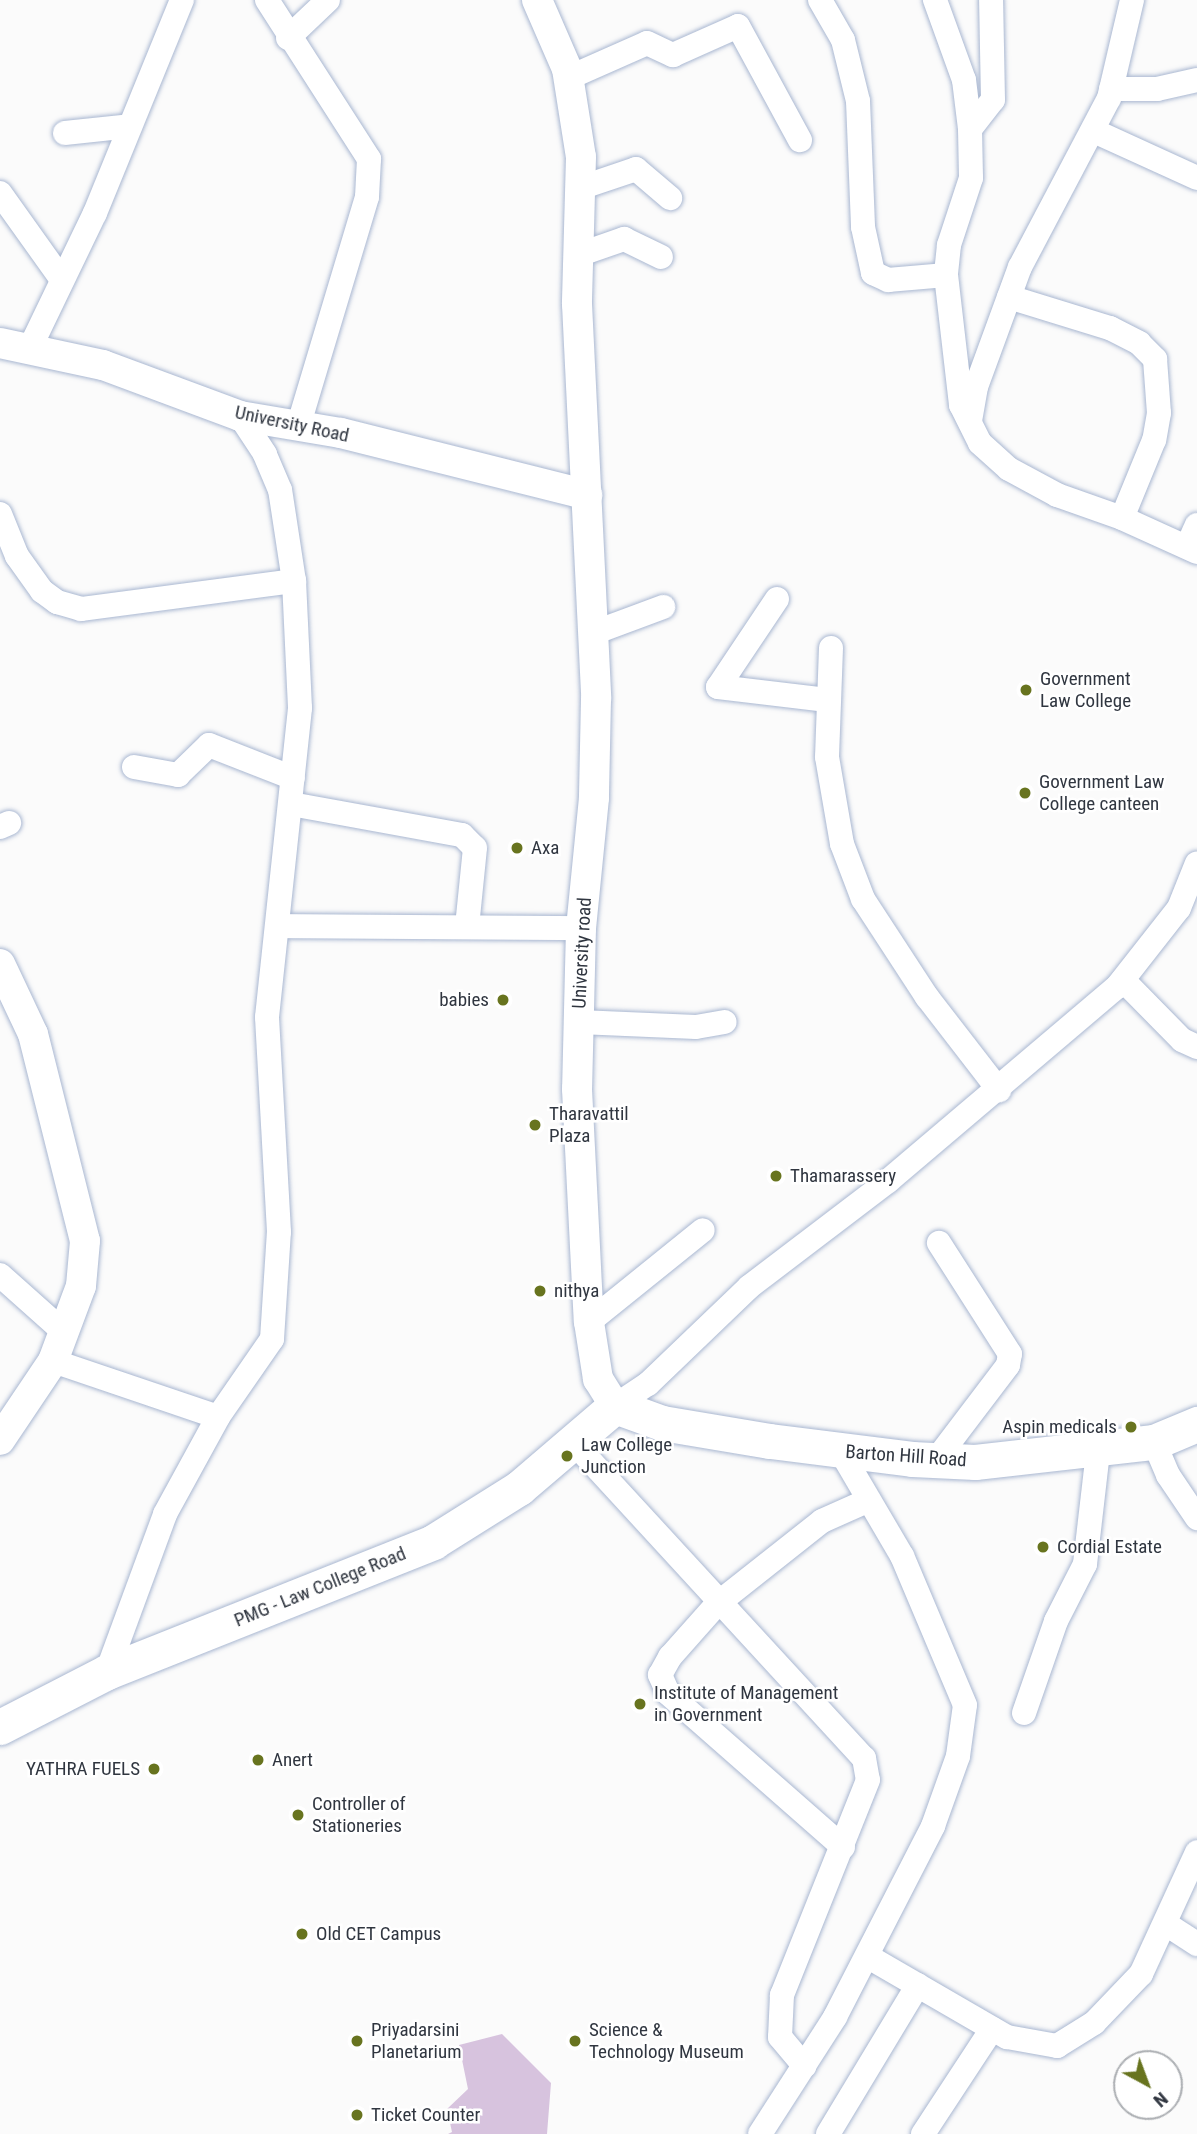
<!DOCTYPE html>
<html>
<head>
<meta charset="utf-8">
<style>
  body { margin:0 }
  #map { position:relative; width:1197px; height:2134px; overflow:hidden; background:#fbfbfb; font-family:"Roboto Condensed",sans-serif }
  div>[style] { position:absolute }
  .green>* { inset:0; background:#d7c3de }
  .roads { filter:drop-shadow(0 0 2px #a9b7d1) drop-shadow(0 0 2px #a9b7d1) }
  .minor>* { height:24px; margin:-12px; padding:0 12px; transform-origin:12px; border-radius:12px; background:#fff }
  .tertiary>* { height:30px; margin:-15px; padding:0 15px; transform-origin:15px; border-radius:15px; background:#fff }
  .secondary>* { height:35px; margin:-17.5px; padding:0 17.5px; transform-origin:17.5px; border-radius:17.5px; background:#fff }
  .dots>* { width:19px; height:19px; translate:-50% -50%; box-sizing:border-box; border:4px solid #fff; border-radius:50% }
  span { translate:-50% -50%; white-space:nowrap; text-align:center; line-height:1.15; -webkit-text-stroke:5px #fff; paint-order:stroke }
  .street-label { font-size:19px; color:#303640 }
  .poi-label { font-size:19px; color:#303640 }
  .left { translate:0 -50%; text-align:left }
  .right { translate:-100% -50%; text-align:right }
  .north { position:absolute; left:1113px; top:2050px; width:70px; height:70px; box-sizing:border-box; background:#fff; border:2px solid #acafb3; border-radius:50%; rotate:139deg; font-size:19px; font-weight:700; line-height:28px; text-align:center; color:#303640 }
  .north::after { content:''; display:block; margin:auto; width:24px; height:32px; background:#68741f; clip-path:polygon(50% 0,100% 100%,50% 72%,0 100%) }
</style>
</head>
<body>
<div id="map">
  <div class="green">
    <i style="clip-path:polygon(502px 2034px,551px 2083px,547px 2134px,448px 2134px,452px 2132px,447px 2109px,468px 2089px,459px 2045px)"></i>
  </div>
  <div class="roads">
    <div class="minor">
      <i style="left:267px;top:0;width:189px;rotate:57.3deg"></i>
      <i style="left:369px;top:159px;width:38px;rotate:93deg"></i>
      <i style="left:367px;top:197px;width:237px;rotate:106.7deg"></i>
      <i style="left:820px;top:0;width:46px;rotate:60.1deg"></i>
      <i style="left:843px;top:40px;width:63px;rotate:76.2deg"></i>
      <i style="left:858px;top:101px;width:126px;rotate:87.7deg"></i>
      <i style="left:863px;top:227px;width:47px;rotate:77.7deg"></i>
      <i style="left:873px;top:273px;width:17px;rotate:25deg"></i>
      <i style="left:888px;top:280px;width:58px;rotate:-4.9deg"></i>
      <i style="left:935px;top:0;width:85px;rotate:70.1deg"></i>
      <i style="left:964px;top:80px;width:49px;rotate:83deg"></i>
      <i style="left:970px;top:129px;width:49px;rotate:88.8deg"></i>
      <i style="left:971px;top:178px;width:71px;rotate:108.2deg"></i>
      <i style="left:949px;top:245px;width:30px;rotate:96deg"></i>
      <i style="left:946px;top:275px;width:131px;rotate:83.4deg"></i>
      <i style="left:961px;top:405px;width:42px;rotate:63.4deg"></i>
      <i style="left:980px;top:443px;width:39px;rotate:42deg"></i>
      <i style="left:1009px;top:469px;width:55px;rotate:28.4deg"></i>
      <i style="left:1057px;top:495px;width:69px;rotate:19.5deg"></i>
      <i style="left:1122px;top:518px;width:82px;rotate:24.4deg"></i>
      <i style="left:288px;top:38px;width:55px;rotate:-43.5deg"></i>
      <i style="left:568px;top:78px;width:86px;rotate:-23.9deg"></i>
      <i style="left:647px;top:43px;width:29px;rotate:25deg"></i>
      <i style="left:673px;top:55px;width:71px;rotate:-24deg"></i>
      <i style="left:738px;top:26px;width:130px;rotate:61.5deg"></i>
      <i style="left:1111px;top:89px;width:46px"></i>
      <i style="left:1157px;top:89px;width:41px;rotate:-12.7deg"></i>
      <i style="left:970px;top:129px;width:37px;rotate:-52deg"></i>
      <i style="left:993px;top:100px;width:100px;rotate:-91.1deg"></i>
      <i style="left:1094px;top:131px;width:113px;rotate:24.5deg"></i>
      <i style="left:65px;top:133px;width:65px;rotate:-6.1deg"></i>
      <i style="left:580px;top:188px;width:59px;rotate:-18.7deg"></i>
      <i style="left:636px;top:169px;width:45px;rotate:40.5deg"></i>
      <i style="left:0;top:193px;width:107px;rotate:54.5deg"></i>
      <i style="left:578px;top:255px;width:49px;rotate:-19.2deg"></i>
      <i style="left:624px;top:239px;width:41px;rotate:25.9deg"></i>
      <i style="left:1009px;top:297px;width:106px;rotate:17.1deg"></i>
      <i style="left:1110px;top:328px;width:33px;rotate:27deg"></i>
      <i style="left:1139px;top:343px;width:23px;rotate:45deg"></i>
      <i style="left:1155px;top:359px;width:54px;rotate:85.8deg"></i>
      <i style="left:1159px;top:413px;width:27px;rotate:100deg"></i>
      <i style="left:1154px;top:440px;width:84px;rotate:112.3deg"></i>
      <i style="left:29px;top:350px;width:152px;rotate:-64.3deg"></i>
      <i style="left:95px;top:213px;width:230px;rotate:-67.8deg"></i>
      <i style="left:970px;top:421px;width:35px;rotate:-80deg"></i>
      <i style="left:976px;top:387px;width:128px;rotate:-69.9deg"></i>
      <i style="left:1020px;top:267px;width:191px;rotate:-62.2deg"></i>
      <i style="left:1109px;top:98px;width:101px;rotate:-76.8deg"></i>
      <i style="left:0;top:514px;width:45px;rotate:68deg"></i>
      <i style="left:17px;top:556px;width:43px;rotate:54.5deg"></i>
      <i style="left:42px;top:591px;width:19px;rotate:36deg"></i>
      <i style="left:57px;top:602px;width:25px;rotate:16deg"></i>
      <i style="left:81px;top:609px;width:215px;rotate:-7.5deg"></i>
      <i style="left:1187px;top:547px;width:24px;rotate:-66deg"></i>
      <i style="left:777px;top:599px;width:106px;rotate:123.8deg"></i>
      <i style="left:718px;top:687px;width:110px;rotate:6.8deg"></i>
      <i style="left:593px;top:633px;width:75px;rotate:-20.4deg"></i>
      <i style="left:831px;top:648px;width:109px;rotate:92.1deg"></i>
      <i style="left:827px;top:757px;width:88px;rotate:80.2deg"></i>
      <i style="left:842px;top:844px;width:59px;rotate:69.1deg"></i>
      <i style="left:863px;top:899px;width:117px;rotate:56.9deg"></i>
      <i style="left:927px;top:997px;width:118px;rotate:52.3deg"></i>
      <i style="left:134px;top:767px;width:45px;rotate:10.3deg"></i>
      <i style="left:178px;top:775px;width:43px;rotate:-44.1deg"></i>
      <i style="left:209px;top:745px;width:90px;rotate:21.4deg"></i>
      <i style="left:291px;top:804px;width:174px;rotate:10.3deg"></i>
      <i style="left:462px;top:835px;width:18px;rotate:45deg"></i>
      <i style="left:475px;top:848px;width:79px;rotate:95.8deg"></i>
      <i style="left:0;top:827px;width:10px;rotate:-24deg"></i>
      <i style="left:278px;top:926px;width:303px;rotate:0.4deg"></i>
      <i style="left:1123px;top:980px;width:84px;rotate:45.5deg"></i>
      <i style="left:1182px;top:1040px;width:17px;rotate:25deg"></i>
      <i style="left:579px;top:1022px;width:117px;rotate:2.4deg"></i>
      <i style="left:696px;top:1027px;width:29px;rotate:-10deg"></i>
      <i style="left:0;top:1275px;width:86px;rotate:41.7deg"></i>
      <i style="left:589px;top:1322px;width:146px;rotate:-38.9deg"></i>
      <i style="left:53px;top:1361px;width:174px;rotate:18.7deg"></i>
      <i style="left:615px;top:1406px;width:40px;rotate:-34deg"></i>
      <i style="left:648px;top:1384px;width:140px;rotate:-43.8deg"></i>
      <i style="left:749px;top:1287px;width:175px;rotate:-37.3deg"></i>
      <i style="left:888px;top:1181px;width:300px;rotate:-40.3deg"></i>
      <i style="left:1117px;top:987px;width:100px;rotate:-51.9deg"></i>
      <i style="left:1179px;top:908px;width:48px;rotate:-68.2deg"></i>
      <i style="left:573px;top:1442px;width:430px;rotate:47.4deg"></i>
      <i style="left:864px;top:1758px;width:22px;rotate:80deg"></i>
      <i style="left:868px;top:1780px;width:232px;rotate:111.8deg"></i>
      <i style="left:782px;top:1995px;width:42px;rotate:92.7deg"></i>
      <i style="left:780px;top:2037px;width:38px;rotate:50deg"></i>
      <i style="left:1154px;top:1442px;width:36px;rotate:67deg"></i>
      <i style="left:1168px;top:1475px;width:52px;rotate:56deg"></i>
      <i style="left:936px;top:1460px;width:119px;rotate:-52.8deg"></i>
      <i style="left:1008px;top:1365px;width:11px;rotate:-80deg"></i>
      <i style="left:1010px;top:1354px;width:132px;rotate:-122.6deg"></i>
      <i style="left:107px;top:1672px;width:168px;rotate:-69.8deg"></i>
      <i style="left:165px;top:1514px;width:111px;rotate:-61.3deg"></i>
      <i style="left:218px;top:1417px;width:95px;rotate:-55.3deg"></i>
      <i style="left:272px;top:1339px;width:107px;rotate:-86.3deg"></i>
      <i style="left:279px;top:1232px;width:215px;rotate:-93.2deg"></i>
      <i style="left:267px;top:1017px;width:311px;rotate:-83.9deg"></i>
      <i style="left:300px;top:708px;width:127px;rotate:-92.7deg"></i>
      <i style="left:294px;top:581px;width:92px;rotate:-98.7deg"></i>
      <i style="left:280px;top:490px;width:39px;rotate:-113deg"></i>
      <i style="left:265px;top:454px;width:45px;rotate:-123.3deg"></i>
      <i style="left:1024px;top:1713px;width:97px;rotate:-70.8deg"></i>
      <i style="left:1056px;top:1621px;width:64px;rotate:-63deg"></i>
      <i style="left:1085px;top:1564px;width:114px;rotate:-83.4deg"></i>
      <i style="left:843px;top:1847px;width:233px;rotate:-138.7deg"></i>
      <i style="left:668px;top:1693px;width:20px;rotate:-114deg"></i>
      <i style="left:660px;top:1675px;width:21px;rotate:-61deg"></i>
      <i style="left:670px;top:1657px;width:71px;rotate:-48.4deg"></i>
      <i style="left:717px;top:1604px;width:134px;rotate:-38.3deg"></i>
      <i style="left:822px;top:1521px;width:51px;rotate:-24.1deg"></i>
      <i style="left:1166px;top:1924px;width:37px;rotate:33deg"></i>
      <i style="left:867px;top:1956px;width:162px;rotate:30.1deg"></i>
      <i style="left:1007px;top:2037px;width:51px;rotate:10.2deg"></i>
      <i style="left:1057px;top:2046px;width:44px;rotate:-31.9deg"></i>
      <i style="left:1094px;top:2023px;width:68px;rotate:-46.2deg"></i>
      <i style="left:1141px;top:1974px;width:134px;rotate:-65.3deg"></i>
      <i style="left:760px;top:2134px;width:139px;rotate:-57.3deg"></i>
      <i style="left:835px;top:2017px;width:215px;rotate:-62.8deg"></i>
      <i style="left:933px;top:1826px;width:74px;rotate:-70.3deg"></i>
      <i style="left:958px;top:1756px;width:51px;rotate:-82.2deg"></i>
      <i style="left:965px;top:1705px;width:162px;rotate:-112.9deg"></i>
      <i style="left:902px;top:1556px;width:121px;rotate:-120.4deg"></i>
      <i style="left:828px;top:2134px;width:174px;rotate:-58.9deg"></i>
      <i style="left:923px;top:2134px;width:126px;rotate:-56.7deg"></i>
    </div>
    <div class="tertiary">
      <i style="left:537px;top:0;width:75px;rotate:66.5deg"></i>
      <i style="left:567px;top:69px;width:89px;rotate:81deg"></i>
      <i style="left:581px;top:157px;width:147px;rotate:91.6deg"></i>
      <i style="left:577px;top:304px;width:395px;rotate:87.2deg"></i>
      <i style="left:596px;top:699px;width:99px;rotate:91.2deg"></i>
      <i style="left:594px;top:798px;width:131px;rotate:95.7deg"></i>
      <i style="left:581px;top:928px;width:161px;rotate:91.4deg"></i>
      <i style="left:577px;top:1089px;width:233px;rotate:87.1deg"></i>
      <i style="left:589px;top:1322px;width:58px;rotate:81deg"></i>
      <i style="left:598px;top:1379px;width:32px;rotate:58deg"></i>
      <i style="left:0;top:343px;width:105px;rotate:12.1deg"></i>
      <i style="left:103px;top:365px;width:146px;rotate:20.4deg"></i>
      <i style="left:240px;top:416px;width:102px;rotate:9.6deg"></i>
      <i style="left:341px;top:433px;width:254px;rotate:14.1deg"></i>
      <i style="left:0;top:964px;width:77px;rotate:64.8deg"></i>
      <i style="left:33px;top:1034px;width:213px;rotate:75.9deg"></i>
      <i style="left:85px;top:1241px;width:45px;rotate:95.1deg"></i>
      <i style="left:81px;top:1286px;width:80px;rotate:110.5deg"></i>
      <i style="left:53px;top:1361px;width:95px;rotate:123.9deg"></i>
    </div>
    <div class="secondary">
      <i style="left:0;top:1727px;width:120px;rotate:-27.2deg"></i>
      <i style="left:107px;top:1672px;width:351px;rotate:-21.7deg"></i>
      <i style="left:433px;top:1542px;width:102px;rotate:-32.1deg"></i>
      <i style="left:519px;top:1488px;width:126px;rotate:-40.5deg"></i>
      <i style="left:615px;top:1406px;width:50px;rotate:19.9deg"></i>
      <i style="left:662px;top:1423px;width:109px;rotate:9.5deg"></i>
      <i style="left:770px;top:1441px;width:143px;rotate:7.2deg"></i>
      <i style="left:912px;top:1459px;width:63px;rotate:2.7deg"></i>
      <i style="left:975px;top:1462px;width:180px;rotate:-6.4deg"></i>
      <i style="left:1154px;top:1442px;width:47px;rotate:-22.7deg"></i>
    </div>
  </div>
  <div class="dots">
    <i style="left:1026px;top:690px;background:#68741f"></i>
    <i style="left:1025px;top:793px;background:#68741f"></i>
    <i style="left:517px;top:848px;background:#68741f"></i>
    <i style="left:503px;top:1000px;background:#68741f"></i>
    <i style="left:535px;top:1125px;background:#68741f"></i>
    <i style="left:776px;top:1176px;background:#68741f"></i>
    <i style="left:540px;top:1291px;background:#68741f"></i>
    <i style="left:1131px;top:1427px;background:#68741f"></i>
    <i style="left:567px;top:1456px;background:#68741f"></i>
    <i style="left:1043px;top:1547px;background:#68741f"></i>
    <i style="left:640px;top:1704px;background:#68741f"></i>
    <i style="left:258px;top:1760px;background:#68741f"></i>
    <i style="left:154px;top:1769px;background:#68741f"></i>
    <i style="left:298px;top:1815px;background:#68741f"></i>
    <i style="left:302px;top:1934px;background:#68741f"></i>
    <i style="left:357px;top:2041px;background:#68741f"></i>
    <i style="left:575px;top:2041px;background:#68741f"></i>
    <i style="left:357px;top:2115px;background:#68741f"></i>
  </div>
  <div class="street-label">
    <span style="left:292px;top:424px;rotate:12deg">University Road</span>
    <span style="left:582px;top:953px;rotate:-87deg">University road</span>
    <span style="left:906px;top:1456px;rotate:4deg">Barton Hill Road</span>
    <span style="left:320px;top:1587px;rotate:-22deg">PMG - Law College Road</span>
  </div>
  <div class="poi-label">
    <span class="left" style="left:1040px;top:690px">Government<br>Law College</span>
    <span class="left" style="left:1039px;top:793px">Government Law<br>College canteen</span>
    <span class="left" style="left:531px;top:848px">Axa</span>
    <span class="right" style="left:489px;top:1000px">babies</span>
    <span class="left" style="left:549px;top:1125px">Tharavattil<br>Plaza</span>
    <span class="left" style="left:790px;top:1176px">Thamarassery</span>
    <span class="left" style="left:554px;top:1291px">nithya</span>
    <span class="right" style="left:1117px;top:1427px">Aspin medicals</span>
    <span class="left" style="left:581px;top:1456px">Law College<br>Junction</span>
    <span class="left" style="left:1057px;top:1547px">Cordial Estate</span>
    <span class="left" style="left:654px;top:1704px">Institute of Management<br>in Government</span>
    <span class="left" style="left:272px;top:1760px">Anert</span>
    <span class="right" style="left:140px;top:1769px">YATHRA FUELS</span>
    <span class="left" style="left:312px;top:1815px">Controller of<br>Stationeries</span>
    <span class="left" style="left:316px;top:1934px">Old CET Campus</span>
    <span class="left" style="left:371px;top:2041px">Priyadarsini<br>Planetarium</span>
    <span class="left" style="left:589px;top:2041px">Science &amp;<br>Technology Museum</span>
    <span class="left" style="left:371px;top:2115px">Ticket Counter</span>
  </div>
  <div class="north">N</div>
</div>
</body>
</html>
